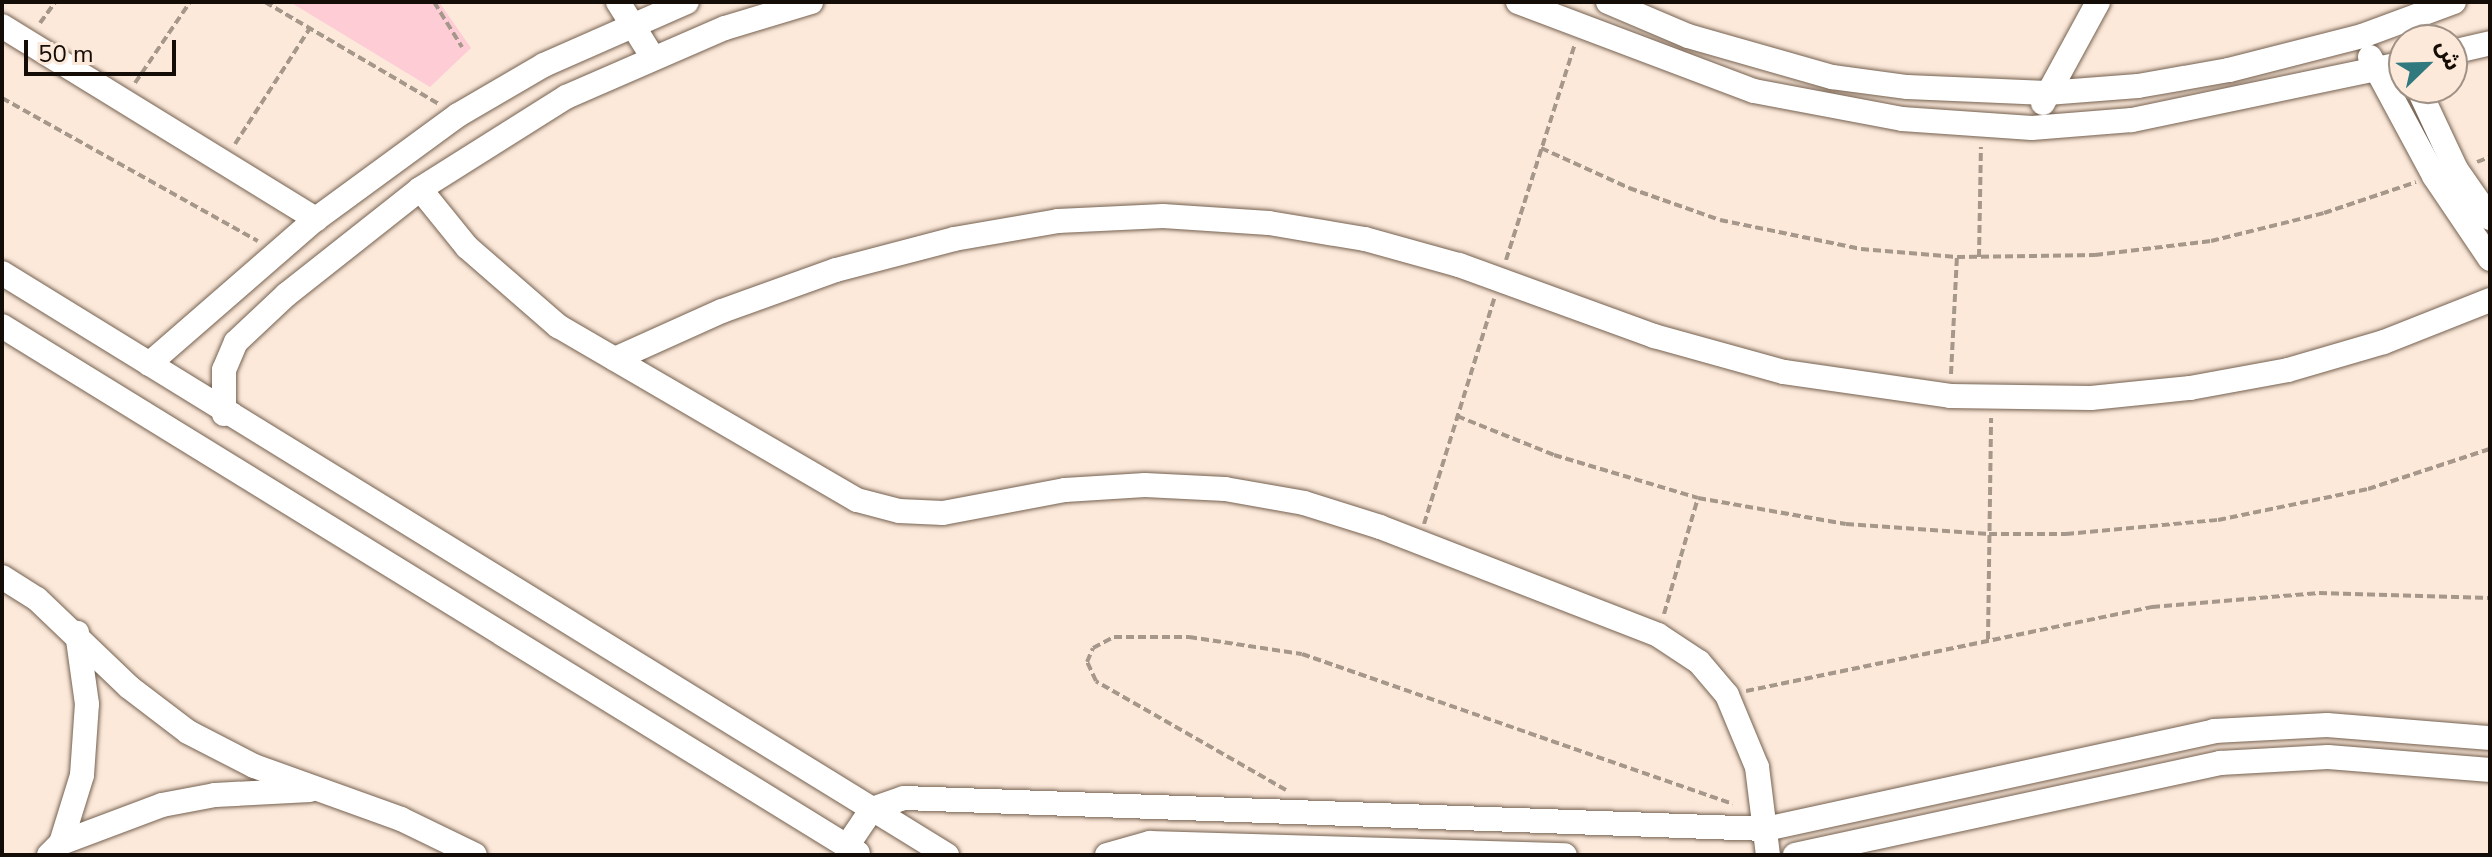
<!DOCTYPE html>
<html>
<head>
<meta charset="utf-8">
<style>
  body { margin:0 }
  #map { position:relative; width:2492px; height:857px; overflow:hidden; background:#fce9da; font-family:"Nunito Sans","Noto Sans Arabic",sans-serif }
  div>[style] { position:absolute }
  .green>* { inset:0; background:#fdccd5 }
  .path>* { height:4px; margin-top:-2px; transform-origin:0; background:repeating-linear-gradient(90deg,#a6978b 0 8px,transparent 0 12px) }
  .roads { filter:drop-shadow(0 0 2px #756150) drop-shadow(0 0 2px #756150) }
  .minor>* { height:24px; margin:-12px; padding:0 12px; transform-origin:12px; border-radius:12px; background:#fff }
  span { translate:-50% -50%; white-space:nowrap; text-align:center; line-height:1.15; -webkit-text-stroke:6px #fce9da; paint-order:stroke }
  .frame { position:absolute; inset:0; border:4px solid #140c06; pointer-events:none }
  .north { position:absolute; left:2388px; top:24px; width:80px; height:80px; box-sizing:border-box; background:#fce9da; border:2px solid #9f9185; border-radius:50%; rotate:67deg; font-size:22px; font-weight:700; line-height:32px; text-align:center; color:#140c06 }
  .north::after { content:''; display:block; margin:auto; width:28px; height:36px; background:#30797f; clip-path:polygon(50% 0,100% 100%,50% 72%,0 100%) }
  .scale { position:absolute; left:24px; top:40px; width:152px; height:36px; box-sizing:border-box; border:4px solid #140c06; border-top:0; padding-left:10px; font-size:24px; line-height:28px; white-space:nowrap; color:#140c06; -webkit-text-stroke:6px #fce9da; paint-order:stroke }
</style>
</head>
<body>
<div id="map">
  <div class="green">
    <i style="clip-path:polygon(290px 2px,439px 2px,471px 48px,430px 87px)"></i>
  </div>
  <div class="path">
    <i style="left:265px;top:2px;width:202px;rotate:30.4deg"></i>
    <i style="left:434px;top:2px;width:53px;rotate:58.1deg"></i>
    <i style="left:40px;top:23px;width:26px;rotate:-54deg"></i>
    <i style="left:135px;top:83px;width:98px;rotate:-55.8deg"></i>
    <i style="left:2px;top:98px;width:293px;rotate:29.2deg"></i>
    <i style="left:235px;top:144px;width:138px;rotate:-57.1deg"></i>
    <i style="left:1541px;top:148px;width:97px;rotate:24.4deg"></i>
    <i style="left:1629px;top:188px;width:96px;rotate:19.4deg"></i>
    <i style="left:1720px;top:220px;width:144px;rotate:11.6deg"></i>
    <i style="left:1861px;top:249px;width:96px;rotate:4.8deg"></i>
    <i style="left:1957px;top:257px;width:138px;rotate:-0.8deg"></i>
    <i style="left:2095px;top:255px;width:117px;rotate:-6.9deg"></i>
    <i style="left:2211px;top:241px;width:116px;rotate:-13.9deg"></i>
    <i style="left:2324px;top:213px;width:97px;rotate:-18.6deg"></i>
    <i style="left:2477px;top:162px;width:14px;rotate:-21deg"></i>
    <i style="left:1979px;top:257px;width:110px;rotate:-89deg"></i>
    <i style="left:1506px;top:260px;width:227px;rotate:-72.3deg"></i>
    <i style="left:1951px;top:374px;width:117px;rotate:-87.1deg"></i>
    <i style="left:1457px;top:416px;width:105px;rotate:21.9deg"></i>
    <i style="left:1554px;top:455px;width:150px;rotate:16.6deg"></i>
    <i style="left:1698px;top:498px;width:150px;rotate:10deg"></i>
    <i style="left:1846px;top:524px;width:143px;rotate:4deg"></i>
    <i style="left:1989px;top:534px;width:77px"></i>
    <i style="left:2066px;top:534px;width:153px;rotate:-5.3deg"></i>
    <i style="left:2218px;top:520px;width:153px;rotate:-11.7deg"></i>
    <i style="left:2368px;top:489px;width:128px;rotate:-18.2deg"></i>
    <i style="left:1424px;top:524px;width:236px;rotate:-72.7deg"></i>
    <i style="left:1664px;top:614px;width:121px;rotate:-73.7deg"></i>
    <i style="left:1988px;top:639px;width:221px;rotate:-89.2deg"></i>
    <i style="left:1746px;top:691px;width:415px;rotate:-11.7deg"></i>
    <i style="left:2152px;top:607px;width:168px;rotate:-4.8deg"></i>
    <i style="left:2319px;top:593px;width:171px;rotate:1.7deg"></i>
    <i style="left:1286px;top:790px;width:219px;rotate:-150.2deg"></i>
    <i style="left:1096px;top:681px;width:21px;rotate:-115deg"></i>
    <i style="left:1087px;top:662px;width:15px;rotate:-67deg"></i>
    <i style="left:1093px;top:648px;width:24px;rotate:-28deg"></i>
    <i style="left:1114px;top:637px;width:75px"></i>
    <i style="left:1189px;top:637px;width:114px;rotate:8.6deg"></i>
    <i style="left:1302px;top:654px;width:456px;rotate:19.2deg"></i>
  </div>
  <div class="roads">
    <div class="minor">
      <i style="left:618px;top:2px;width:64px;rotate:57.8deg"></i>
      <i style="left:1518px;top:2px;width:252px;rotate:20.7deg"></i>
      <i style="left:1754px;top:91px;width:151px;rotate:10.7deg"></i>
      <i style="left:1902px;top:119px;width:130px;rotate:4deg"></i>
      <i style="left:2032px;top:128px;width:100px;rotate:-4.6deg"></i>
      <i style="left:2132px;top:120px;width:278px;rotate:-11.8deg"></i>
      <i style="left:1608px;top:2px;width:87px;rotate:23deg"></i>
      <i style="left:1688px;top:36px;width:150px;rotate:15.9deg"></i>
      <i style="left:1832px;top:77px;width:76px;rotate:7.6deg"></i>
      <i style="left:1907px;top:87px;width:140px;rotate:2.5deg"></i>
      <i style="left:2047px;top:93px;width:91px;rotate:-4.4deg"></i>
      <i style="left:2138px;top:86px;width:92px;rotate:-10deg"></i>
      <i style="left:2229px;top:70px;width:137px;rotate:-14.3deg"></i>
      <i style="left:2362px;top:36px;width:98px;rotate:-20.3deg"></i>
      <i style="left:2px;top:26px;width:369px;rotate:31.6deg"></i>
      <i style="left:2452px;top:52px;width:39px;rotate:-13deg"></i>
      <i style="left:2370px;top:57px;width:135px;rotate:61.7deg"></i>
      <i style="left:2434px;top:176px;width:100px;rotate:56deg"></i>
      <i style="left:2418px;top:88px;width:89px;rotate:64.9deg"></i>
      <i style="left:2456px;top:169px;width:60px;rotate:55.2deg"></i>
      <i style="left:2043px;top:103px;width:115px;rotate:-61.4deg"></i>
      <i style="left:420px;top:189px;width:75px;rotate:51deg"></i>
      <i style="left:467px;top:247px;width:121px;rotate:41deg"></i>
      <i style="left:558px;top:326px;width:346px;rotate:30.2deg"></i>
      <i style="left:857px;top:500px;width:43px;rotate:14.7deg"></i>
      <i style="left:899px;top:511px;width:44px;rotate:2.6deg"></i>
      <i style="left:943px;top:513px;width:124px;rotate:-10.7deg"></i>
      <i style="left:1065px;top:490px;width:80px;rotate:-3.6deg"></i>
      <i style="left:1145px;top:485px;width:80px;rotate:2.9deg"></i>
      <i style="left:1225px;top:489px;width:80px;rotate:10deg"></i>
      <i style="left:1304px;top:503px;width:80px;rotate:17.5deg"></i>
      <i style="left:1380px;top:527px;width:298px;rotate:21.2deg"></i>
      <i style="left:1658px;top:635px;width:49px;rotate:33.4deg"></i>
      <i style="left:1699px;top:662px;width:43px;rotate:49.7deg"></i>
      <i style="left:1727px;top:695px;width:78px;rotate:67.4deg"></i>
      <i style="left:1757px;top:767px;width:89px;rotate:82.9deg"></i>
      <i style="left:2px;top:273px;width:1110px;rotate:31.63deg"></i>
      <i style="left:2px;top:326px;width:1005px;rotate:31.62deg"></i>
      <i style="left:615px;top:359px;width:117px;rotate:-24.2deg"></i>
      <i style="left:722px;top:311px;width:121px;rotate:-19.8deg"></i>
      <i style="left:836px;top:270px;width:122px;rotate:-14.7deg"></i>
      <i style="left:954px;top:239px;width:106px;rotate:-9.8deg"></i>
      <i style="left:1058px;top:221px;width:105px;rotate:-2.7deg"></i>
      <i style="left:1163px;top:216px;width:106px;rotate:3.8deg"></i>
      <i style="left:1269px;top:223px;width:97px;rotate:9.5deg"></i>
      <i style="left:1365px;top:239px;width:98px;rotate:15.5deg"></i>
      <i style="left:1459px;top:265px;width:208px;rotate:20deg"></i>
      <i style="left:1654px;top:336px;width:135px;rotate:15.5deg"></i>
      <i style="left:1784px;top:372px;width:168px;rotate:8.2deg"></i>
      <i style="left:1950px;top:396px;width:141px;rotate:0.8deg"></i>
      <i style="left:2091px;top:398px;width:100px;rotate:-5.8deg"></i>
      <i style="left:2190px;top:388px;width:100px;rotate:-10.4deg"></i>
      <i style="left:2288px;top:370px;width:100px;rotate:-16.3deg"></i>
      <i style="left:2384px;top:342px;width:114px;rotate:-21.6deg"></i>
      <i style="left:149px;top:364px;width:221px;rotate:-41deg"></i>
      <i style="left:316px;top:219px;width:176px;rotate:-36.2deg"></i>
      <i style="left:458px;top:115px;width:99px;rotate:-30.2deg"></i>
      <i style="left:544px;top:65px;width:156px;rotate:-23.8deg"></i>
      <i style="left:224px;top:414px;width:44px;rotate:-90deg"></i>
      <i style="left:224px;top:370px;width:30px;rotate:-67deg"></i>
      <i style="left:236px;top:342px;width:69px;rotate:-43.2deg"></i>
      <i style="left:286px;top:295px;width:171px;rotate:-38.3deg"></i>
      <i style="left:420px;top:189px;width:173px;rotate:-32.2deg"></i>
      <i style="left:566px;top:97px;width:173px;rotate:-23.5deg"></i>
      <i style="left:725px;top:28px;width:90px;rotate:-16.8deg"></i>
      <i style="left:2px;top:577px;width:41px;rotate:32.2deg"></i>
      <i style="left:37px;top:599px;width:127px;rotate:43.7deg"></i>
      <i style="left:129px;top:687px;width:74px;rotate:37.3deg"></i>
      <i style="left:188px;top:732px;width:74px;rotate:27.3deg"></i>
      <i style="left:254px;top:766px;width:156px;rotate:19.8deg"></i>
      <i style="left:401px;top:819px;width:82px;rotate:25.9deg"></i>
      <i style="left:61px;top:843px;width:71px;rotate:-72.8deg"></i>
      <i style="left:82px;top:775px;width:71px;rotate:-86deg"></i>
      <i style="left:87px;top:704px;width:72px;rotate:-98deg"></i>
      <i style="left:847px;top:846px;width:45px;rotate:-56deg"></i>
      <i style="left:872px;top:809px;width:34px;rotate:-19deg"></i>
      <i style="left:904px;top:798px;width:863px;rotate:2.06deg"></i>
      <i style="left:1766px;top:829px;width:459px;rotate:-12.3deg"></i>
      <i style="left:2214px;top:731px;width:113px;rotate:-3deg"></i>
      <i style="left:2327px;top:725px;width:164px;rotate:4.6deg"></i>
      <i style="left:49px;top:855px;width:17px;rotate:-45deg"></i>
      <i style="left:61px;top:843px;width:108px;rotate:-20.6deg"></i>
      <i style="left:162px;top:805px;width:54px;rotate:-10.7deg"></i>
      <i style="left:215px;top:795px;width:95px;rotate:-3deg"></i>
      <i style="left:1107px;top:855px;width:45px;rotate:-15.6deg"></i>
      <i style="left:1150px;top:843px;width:415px;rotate:1.7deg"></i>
      <i style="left:1795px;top:855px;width:435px;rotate:-12.2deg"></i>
      <i style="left:2220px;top:763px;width:108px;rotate:-3.2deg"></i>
      <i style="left:2328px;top:757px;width:163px;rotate:4.6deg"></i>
    </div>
  </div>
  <div class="frame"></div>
  <div class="north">ش</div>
  <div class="scale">50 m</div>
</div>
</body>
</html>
